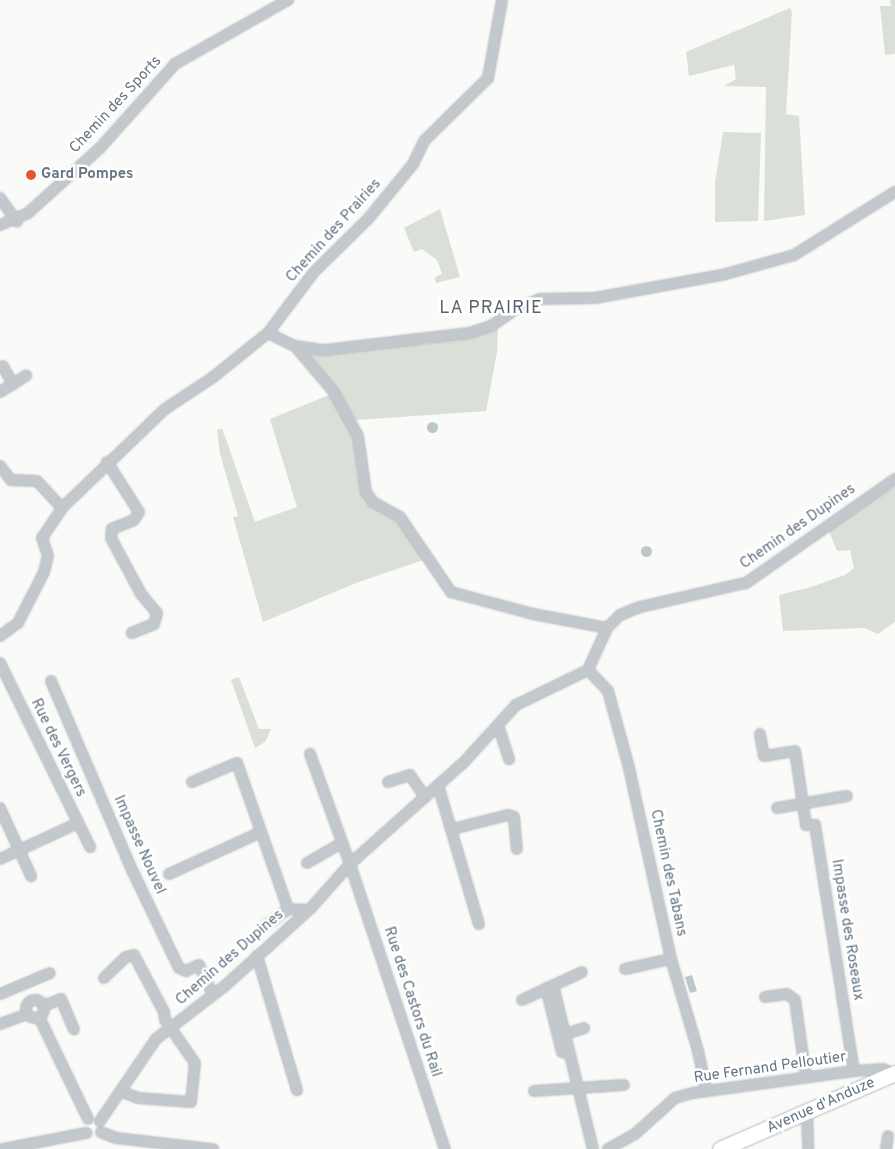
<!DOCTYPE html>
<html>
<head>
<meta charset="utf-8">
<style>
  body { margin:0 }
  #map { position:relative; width:895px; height:1149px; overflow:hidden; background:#fafaf8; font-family:Overpass,sans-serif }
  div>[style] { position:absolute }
  .green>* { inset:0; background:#dadfd7 }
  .water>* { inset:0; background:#bbc7cb }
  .round { border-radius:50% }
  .roads { filter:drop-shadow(0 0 1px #b5babe) drop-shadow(0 0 1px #b5babe) }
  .minor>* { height:10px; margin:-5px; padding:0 5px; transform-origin:5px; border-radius:5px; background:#c3c8cc }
  .minor>.ring { margin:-5px; padding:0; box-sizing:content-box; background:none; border:10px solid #c3c8cc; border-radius:50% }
  .primary>* { height:15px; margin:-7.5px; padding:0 7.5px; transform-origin:7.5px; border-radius:7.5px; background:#fff }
  .dots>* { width:14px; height:14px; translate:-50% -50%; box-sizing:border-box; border:2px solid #fff; border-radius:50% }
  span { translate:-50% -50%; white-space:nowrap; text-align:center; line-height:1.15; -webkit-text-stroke:5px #fff; paint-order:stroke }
  .street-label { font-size:15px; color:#657683 }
  .poi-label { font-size:15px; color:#657683; font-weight:700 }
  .left { translate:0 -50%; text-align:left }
  .quarter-label { font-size:18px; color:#57646e; letter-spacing:1px }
</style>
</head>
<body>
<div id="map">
  <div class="green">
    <i style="clip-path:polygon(890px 0,895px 0,895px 54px,885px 55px,880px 6px,891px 6px)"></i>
    <i style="clip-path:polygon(790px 8px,792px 12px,786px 114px,799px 116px,805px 215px,764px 221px,766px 87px,724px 86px,736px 79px,734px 65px,689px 76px,686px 52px)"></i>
    <i style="clip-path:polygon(723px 132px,761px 133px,758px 221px,715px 222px,715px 183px)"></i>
    <i style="clip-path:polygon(440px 209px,460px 277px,436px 283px,435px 277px,442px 274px,437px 260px,422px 249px,414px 252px,404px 228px)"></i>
    <i style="clip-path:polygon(498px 324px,497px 352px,486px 411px,356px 420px,303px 351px,428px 344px,494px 330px)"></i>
    <i style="clip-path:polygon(329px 395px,351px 424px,362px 490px,402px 525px,426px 559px,356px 583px,263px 622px,233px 517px,238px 516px,220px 454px,217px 430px,222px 428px,255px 522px,297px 507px,270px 419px)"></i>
    <i style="clip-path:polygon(895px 487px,895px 622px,878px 634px,864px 628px,783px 631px,779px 595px,811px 587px,845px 575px,854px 568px,850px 550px,837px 551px,828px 529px,870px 499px)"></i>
    <i style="clip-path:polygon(239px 677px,259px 729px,271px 729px,265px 742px,255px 748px,231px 680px)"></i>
  </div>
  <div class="water">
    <i class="round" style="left:426.5px;top:421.5px;width:11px;height:11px"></i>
    <i class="round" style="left:640.5px;top:545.5px;width:11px;height:11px"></i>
    <i style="clip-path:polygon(692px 975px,697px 991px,690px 993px,685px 977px)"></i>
  </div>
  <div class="roads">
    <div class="minor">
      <i style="left:0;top:198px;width:29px;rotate:54deg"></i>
      <i style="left:0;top:225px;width:30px;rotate:-23deg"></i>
      <i style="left:28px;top:213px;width:97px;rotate:-42.1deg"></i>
      <i style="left:100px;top:148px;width:113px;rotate:-48.2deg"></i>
      <i style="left:175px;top:64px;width:130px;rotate:-29.5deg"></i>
      <i style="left:268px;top:333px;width:30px;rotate:26deg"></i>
      <i style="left:295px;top:346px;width:59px;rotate:49.8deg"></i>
      <i style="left:333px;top:391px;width:51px;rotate:60.9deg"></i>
      <i style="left:358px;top:436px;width:57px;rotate:81.9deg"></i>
      <i style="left:366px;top:492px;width:12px;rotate:55deg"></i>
      <i style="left:373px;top:502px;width:31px;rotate:29deg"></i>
      <i style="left:400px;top:517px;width:91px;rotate:55.8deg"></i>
      <i style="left:451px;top:592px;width:85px;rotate:15deg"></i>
      <i style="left:533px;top:614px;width:75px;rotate:10.7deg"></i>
      <i style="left:295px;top:346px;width:30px;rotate:8deg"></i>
      <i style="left:325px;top:350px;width:145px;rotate:-6.7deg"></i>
      <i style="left:469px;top:333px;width:23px;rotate:-18deg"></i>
      <i style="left:491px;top:326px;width:30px;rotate:-34deg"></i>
      <i style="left:516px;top:309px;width:26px;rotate:-23deg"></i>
      <i style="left:540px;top:299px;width:55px;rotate:-1deg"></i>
      <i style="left:595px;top:298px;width:129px;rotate:-10.3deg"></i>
      <i style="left:722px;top:275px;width:75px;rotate:-15.5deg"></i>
      <i style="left:794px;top:255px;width:119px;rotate:-32deg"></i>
      <i style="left:3px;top:366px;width:21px;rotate:62deg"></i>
      <i style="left:0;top:392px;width:31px;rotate:-32deg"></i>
      <i style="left:107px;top:462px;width:59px;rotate:57.4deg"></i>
      <i style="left:139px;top:512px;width:9px;rotate:122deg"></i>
      <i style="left:134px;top:520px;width:24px;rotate:158deg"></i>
      <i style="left:112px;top:529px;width:9px;rotate:96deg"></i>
      <i style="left:111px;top:538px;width:64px;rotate:61.8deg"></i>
      <i style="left:141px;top:594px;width:25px;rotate:50deg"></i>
      <i style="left:157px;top:613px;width:11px;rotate:105deg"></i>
      <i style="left:154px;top:624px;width:24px;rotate:158deg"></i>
      <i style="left:0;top:466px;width:18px;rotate:52deg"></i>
      <i style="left:11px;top:480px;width:26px;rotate:2deg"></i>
      <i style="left:37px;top:481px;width:37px;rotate:47deg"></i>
      <i style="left:0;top:636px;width:22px;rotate:-36deg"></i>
      <i style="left:18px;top:623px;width:57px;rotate:-63deg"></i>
      <i style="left:44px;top:572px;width:16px;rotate:-76deg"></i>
      <i style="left:48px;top:556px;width:19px;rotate:-108deg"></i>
      <i style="left:42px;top:538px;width:36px;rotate:-56deg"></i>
      <i style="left:62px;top:508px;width:143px;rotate:-43.9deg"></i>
      <i style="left:165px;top:409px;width:56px;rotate:-33.4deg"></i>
      <i style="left:212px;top:378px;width:72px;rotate:-38.8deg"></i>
      <i style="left:268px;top:333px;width:76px;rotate:-53deg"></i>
      <i style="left:314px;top:272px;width:76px;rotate:-44.5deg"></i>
      <i style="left:368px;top:219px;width:71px;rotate:-50.7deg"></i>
      <i style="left:413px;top:164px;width:25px;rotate:-64deg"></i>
      <i style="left:424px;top:141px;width:90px;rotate:-44.5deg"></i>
      <i style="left:488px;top:78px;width:79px;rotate:-79.8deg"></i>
      <i style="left:0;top:663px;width:205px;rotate:63.9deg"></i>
      <i style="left:588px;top:670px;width:29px;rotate:46deg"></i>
      <i style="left:608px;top:691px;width:80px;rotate:74.7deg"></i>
      <i style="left:629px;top:768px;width:196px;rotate:77.6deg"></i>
      <i style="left:671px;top:959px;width:96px;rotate:73.6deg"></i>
      <i style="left:698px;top:1051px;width:40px;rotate:78deg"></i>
      <i style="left:51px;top:681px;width:208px;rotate:66.8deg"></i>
      <i style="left:133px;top:872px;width:106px;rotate:64.4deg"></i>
      <i style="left:179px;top:968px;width:8px;rotate:23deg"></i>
      <i style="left:186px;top:971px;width:14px;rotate:-25deg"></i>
      <i style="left:199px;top:965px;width:33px;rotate:65deg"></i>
      <i style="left:498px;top:725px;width:36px;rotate:72deg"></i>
      <i style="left:760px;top:734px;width:22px;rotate:80deg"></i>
      <i style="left:764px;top:756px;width:31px;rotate:-9deg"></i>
      <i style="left:795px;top:751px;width:75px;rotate:81.5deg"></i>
      <i style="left:806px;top:825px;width:9px"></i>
      <i style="left:815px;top:825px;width:249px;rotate:81deg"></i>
      <i style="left:310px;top:754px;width:117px;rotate:70deg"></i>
      <i style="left:350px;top:864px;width:300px;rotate:71.6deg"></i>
      <i style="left:192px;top:782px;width:49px;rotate:-22.9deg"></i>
      <i style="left:237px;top:763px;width:155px;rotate:70.7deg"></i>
      <i style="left:288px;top:909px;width:20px;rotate:3deg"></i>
      <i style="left:388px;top:782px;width:23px;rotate:-18deg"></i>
      <i style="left:410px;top:775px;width:27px;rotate:56deg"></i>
      <i style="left:438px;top:785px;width:145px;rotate:73.6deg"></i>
      <i style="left:0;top:808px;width:75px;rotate:65.5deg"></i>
      <i style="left:777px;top:808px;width:71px;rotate:-9.7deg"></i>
      <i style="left:453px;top:829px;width:57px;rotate:-14.3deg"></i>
      <i style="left:508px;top:815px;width:6px;rotate:18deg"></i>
      <i style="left:514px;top:817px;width:32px;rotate:85deg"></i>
      <i style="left:0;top:859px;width:86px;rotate:-24.8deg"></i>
      <i style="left:307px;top:863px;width:39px;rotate:-30deg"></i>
      <i style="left:169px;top:874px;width:101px;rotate:-24.5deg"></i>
      <i style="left:264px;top:927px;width:30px;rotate:-37deg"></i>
      <i style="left:257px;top:956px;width:140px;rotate:73.4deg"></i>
      <i style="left:625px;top:969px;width:47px;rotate:-12.3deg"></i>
      <i style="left:104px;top:978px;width:30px;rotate:-44deg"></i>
      <i style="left:126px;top:957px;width:8px;rotate:-14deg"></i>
      <i style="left:134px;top:955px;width:64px;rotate:62.2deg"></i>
      <i style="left:164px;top:1012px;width:8px;rotate:83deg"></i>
      <i style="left:165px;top:1020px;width:52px;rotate:55.1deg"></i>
      <i style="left:195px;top:1063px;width:39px;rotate:96deg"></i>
      <i style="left:191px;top:1102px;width:53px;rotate:-175.7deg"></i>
      <i style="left:138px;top:1098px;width:19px;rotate:-159deg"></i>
      <i style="left:553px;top:985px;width:169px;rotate:76.3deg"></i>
      <i style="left:546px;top:988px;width:66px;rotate:76deg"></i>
      <i style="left:562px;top:1052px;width:8px;rotate:14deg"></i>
      <i style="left:0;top:994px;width:54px;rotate:-22.8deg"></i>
      <i style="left:765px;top:997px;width:22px;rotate:-8deg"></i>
      <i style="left:787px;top:994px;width:10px;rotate:37deg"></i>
      <i style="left:795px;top:1000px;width:78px;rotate:81.9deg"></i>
      <i style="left:522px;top:1000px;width:66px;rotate:-25deg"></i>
      <i class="ring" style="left:26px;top:1000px;width:8px;height:8px"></i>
      <i style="left:43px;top:1006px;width:19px;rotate:-21deg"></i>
      <i style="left:61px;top:999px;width:33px;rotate:67deg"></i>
      <i style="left:39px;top:1017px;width:113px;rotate:64.3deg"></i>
      <i style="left:0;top:1024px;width:29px;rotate:-20deg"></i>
      <i style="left:566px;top:1034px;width:19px;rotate:-18deg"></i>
      <i style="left:534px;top:1091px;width:90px;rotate:-3.8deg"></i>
      <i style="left:807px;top:1113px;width:36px;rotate:88deg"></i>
      <i style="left:100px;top:1121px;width:99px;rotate:-55.7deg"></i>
      <i style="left:156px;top:1039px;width:88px;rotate:-37.6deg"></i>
      <i style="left:226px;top:985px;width:115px;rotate:-42.2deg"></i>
      <i style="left:311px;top:908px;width:59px;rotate:-48.4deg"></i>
      <i style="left:350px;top:864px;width:154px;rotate:-41.8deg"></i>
      <i style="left:465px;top:761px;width:76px;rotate:-47.7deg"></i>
      <i style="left:516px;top:705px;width:80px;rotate:-25.9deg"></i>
      <i style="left:588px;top:670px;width:46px;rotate:-65.7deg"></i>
      <i style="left:607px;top:628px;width:18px;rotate:-45deg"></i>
      <i style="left:620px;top:615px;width:22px;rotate:-22deg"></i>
      <i style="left:640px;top:607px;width:109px;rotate:-12.8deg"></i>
      <i style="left:746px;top:583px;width:182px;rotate:-34.9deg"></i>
      <i style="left:101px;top:1132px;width:16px;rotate:22deg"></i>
      <i style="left:116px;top:1138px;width:98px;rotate:6.5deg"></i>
      <i style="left:3px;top:1149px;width:85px;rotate:-10.9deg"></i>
      <i style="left:608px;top:1149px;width:31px;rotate:-29deg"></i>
      <i style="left:635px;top:1134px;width:54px;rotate:-42deg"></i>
      <i style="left:675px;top:1098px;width:19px;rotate:-16deg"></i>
      <i style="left:693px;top:1093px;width:162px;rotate:-7.8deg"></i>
      <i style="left:854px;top:1071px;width:29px;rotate:-4deg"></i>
      <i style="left:883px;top:1069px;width:13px;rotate:23deg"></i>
      <i style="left:886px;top:1149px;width:13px;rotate:-81deg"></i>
    </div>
    <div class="primary">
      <i style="left:720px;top:1149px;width:191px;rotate:-23.5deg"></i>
    </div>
  </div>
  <div class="dots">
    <i style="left:31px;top:175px;background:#e4572e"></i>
  </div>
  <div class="street-label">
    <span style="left:116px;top:105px;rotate:-47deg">Chemin des Sports</span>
    <span style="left:334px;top:231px;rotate:-48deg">Chemin des Prairies</span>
    <span style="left:798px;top:527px;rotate:-35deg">Chemin des Dupines</span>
    <span style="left:58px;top:748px;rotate:64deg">Rue des Vergers</span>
    <span style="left:139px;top:845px;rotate:66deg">Impasse Nouvel</span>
    <span style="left:668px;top:873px;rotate:78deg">Chemin des Tabans</span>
    <span style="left:847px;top:930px;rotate:81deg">Impasse des Roseaux</span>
    <span style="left:230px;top:958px;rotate:-41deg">Chemin des Dupines</span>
    <span style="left:412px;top:1002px;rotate:72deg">Rue des Castors du Rail</span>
    <span style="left:770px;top:1068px;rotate:-8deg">Rue Fernand Pelloutier</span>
    <span style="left:821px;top:1106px;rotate:-24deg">Avenue d'Anduze</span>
  </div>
  <div class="poi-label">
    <span class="left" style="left:41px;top:175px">Gard Pompes</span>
  </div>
  <div class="quarter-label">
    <span style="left:491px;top:309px">LA PRAIRIE</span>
  </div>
</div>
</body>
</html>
